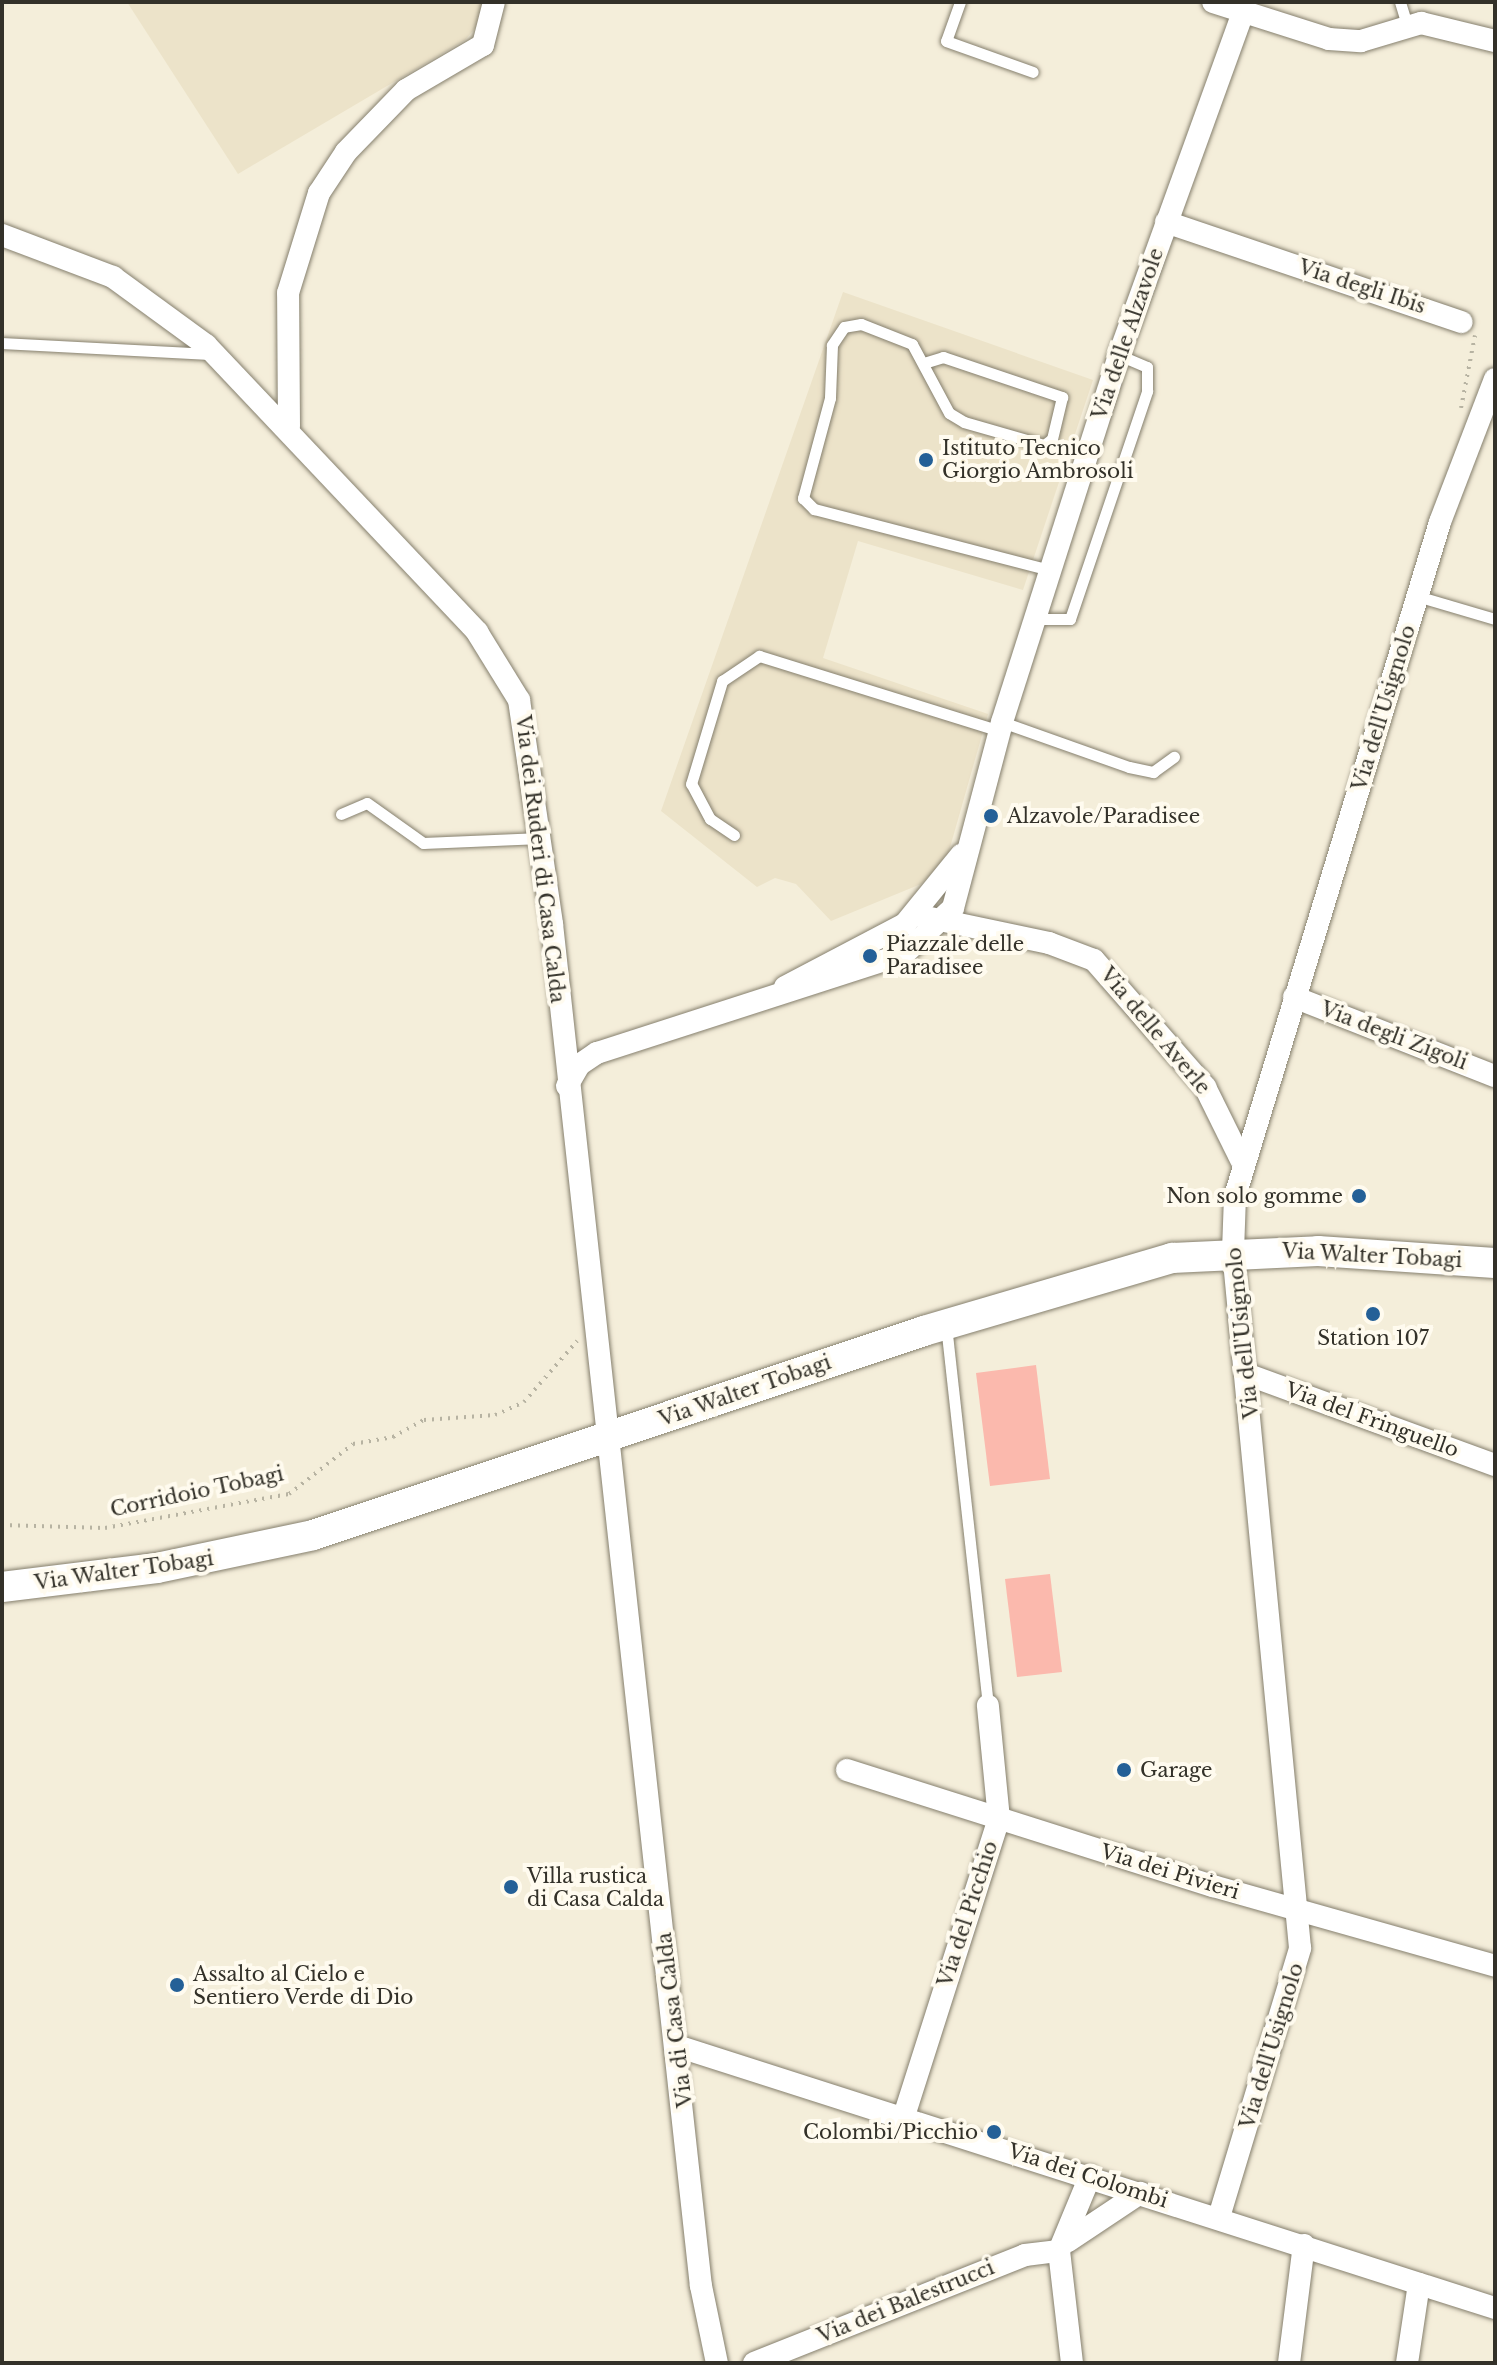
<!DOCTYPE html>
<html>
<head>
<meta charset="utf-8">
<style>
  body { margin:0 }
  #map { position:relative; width:1497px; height:2365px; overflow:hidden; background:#f4eeda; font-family:"Libre Baskerville",serif }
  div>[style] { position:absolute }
  .built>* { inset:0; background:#ece3c9 }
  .green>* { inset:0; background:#fbb9ad }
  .path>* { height:4px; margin-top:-2px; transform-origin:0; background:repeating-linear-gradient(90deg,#b7b3a2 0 2px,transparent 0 8px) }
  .roads { filter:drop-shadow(0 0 2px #857f6d) drop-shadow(0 0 2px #857f6d) }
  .lane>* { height:11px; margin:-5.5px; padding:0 5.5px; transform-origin:5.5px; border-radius:5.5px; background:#fff }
  .street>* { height:22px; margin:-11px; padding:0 11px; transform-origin:11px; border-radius:11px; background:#fff }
  .secondary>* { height:30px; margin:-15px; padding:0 15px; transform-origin:15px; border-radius:15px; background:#fff }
  .dots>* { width:22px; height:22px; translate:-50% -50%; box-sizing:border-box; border:4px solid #fffbef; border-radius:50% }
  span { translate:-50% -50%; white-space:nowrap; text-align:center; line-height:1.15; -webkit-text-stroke:8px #fffbef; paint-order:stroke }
  .street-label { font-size:20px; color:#333129 }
  .poi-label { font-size:20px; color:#333129 }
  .left { translate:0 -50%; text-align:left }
  .right { translate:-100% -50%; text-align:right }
  .frame { position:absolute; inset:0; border:4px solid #333129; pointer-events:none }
</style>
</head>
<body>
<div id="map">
  <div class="built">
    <i style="clip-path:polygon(127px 2px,482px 2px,484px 18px,465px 40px,238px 174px)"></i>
    <i style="clip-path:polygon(843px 292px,1093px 380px,1023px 590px,858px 541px,823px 658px,988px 714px,947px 858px,921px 884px,831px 921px,796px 884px,775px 878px,757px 887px,661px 811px)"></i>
  </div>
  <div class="green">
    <i style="clip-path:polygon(1036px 1365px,1050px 1479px,990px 1486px,976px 1373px)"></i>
    <i style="clip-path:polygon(1050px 1574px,1062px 1672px,1017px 1677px,1005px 1579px)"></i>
  </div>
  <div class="path">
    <i style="left:1461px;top:408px;width:74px;rotate:-79.1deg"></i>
    <i style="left:2px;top:1525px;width:103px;rotate:1.7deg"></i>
    <i style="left:105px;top:1528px;width:187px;rotate:-10.5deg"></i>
    <i style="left:289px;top:1494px;width:81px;rotate:-38deg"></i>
    <i style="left:353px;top:1444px;width:41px;rotate:-9.9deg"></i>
    <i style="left:393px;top:1437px;width:35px;rotate:-29deg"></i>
    <i style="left:424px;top:1420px;width:71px;rotate:-4deg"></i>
    <i style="left:495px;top:1415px;width:32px;rotate:-24deg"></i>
    <i style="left:524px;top:1402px;width:81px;rotate:-49deg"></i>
  </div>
  <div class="roads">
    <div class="lane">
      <i style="left:960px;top:2px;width:41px;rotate:109.7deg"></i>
      <i style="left:946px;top:41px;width:92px;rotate:19.6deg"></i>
      <i style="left:1400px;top:2px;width:24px;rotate:73deg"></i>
      <i style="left:2px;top:343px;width:212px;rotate:3deg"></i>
      <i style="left:927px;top:362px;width:17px;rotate:-17deg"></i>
      <i style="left:943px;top:357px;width:126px;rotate:18.6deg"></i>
      <i style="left:1062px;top:397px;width:43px;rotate:103.4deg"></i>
      <i style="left:1052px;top:439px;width:10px;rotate:143deg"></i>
      <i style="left:1044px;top:445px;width:83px;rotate:-164deg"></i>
      <i style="left:964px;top:422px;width:17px;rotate:-149deg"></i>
      <i style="left:949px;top:413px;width:78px;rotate:-118.2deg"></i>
      <i style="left:912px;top:344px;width:55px;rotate:-158.6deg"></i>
      <i style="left:861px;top:324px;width:17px;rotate:170deg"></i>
      <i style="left:844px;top:327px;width:22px;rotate:124deg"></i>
      <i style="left:832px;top:345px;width:53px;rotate:92.2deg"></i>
      <i style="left:830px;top:398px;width:104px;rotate:105.1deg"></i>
      <i style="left:803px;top:498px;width:16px;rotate:45deg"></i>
      <i style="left:814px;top:509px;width:244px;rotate:14.5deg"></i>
      <i style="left:1417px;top:596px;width:81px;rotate:16.4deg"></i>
      <i style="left:1035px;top:619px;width:35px"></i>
      <i style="left:1070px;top:619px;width:241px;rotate:-71.3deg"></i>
      <i style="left:1147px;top:391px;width:24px;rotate:-90deg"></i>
      <i style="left:1147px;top:367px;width:30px;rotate:-157deg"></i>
      <i style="left:1002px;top:722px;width:135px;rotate:19.5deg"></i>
      <i style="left:1129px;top:767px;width:25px;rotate:12deg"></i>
      <i style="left:1153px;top:772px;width:26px;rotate:-36deg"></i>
      <i style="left:341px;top:814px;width:28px;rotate:-23deg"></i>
      <i style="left:367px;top:803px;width:69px;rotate:35.5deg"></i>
      <i style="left:423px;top:843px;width:118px;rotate:-2.4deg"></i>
      <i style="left:734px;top:835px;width:29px;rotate:-146deg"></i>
      <i style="left:710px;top:819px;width:40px;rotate:-118deg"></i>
      <i style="left:691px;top:784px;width:108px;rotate:-73.2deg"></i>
      <i style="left:722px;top:681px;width:45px;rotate:-34deg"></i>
      <i style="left:759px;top:656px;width:252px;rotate:17.3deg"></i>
      <i style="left:946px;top:1325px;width:383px;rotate:83.7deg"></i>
    </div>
    <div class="street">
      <i style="left:1213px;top:2px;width:122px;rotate:17.7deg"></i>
      <i style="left:1329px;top:39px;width:32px;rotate:4deg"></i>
      <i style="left:1361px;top:41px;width:63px;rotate:-16.7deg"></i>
      <i style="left:1421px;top:23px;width:76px;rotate:13.7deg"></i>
      <i style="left:1166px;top:222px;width:312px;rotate:18.7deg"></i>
      <i style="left:2px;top:235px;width:119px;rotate:20.7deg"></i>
      <i style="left:113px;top:277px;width:115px;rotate:36.2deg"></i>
      <i style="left:206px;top:345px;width:395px;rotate:46.6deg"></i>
      <i style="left:477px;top:632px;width:80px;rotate:58.3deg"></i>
      <i style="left:519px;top:700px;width:226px;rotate:81.6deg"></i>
      <i style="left:552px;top:924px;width:1370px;rotate:83.76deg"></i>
      <i style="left:701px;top:2286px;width:79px;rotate:78.3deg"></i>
      <i style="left:289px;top:426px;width:133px;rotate:-90.4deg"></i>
      <i style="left:288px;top:293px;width:105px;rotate:-72.8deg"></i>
      <i style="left:319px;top:193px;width:49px;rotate:-56.6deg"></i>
      <i style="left:346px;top:152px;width:86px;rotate:-45.9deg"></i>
      <i style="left:406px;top:90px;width:89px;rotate:-30.3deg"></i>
      <i style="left:483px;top:45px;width:44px;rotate:-75.7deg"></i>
      <i style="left:916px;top:915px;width:136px;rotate:11.9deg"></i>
      <i style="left:1049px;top:943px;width:48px;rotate:20.7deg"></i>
      <i style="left:1094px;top:960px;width:169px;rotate:48.8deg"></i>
      <i style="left:1205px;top:1087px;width:81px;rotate:63.7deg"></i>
      <i style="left:785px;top:987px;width:136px;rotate:-27.7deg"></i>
      <i style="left:905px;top:924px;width:89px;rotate:-50.9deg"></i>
      <i style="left:1294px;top:997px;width:216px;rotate:21.5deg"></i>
      <i style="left:567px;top:1086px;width:24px;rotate:-60deg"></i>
      <i style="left:579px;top:1065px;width:22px;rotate:-34deg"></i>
      <i style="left:597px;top:1053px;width:323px;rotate:-17.9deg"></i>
      <i style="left:904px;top:954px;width:67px;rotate:-43.2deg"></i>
      <i style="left:953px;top:908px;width:192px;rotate:-75.2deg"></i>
      <i style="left:1002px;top:722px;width:385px;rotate:-72.3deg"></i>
      <i style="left:1119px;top:355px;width:365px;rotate:-70.1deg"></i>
      <i style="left:1249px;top:1375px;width:262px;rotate:20.1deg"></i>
      <i style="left:847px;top:1770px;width:384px;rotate:17.6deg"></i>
      <i style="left:1213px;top:1886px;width:293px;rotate:15.8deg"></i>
      <i style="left:680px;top:2047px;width:856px;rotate:17.76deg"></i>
      <i style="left:904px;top:2116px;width:312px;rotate:-72.3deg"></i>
      <i style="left:999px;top:1819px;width:114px;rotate:-95.6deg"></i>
      <i style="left:1219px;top:2217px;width:281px;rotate:-73.2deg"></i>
      <i style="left:1300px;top:1948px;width:700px;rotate:-95.49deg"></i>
      <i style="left:1233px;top:1251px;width:55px;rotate:-87.9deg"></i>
      <i style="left:1235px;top:1196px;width:704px;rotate:-73.08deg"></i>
      <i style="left:1440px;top:522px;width:153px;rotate:-69deg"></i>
      <i style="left:1068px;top:2241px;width:87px;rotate:-33.7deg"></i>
      <i style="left:754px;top:2363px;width:292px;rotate:-21.7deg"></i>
      <i style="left:1025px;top:2255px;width:34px;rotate:-7deg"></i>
      <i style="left:1072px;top:2363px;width:113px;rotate:-96.6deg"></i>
      <i style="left:1059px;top:2251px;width:81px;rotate:-67.5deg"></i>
      <i style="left:1289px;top:2363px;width:119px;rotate:-82.8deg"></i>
      <i style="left:1407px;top:2363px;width:80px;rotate:-81.4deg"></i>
    </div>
    <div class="secondary">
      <i style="left:2px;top:1587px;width:156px;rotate:-7deg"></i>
      <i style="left:157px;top:1568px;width:159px;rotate:-11.9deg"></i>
      <i style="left:313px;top:1535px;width:644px;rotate:-18.46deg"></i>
      <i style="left:924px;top:1331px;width:259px;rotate:-16.4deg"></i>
      <i style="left:1172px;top:1258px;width:146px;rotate:-2.7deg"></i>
      <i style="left:1318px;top:1251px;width:177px;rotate:3.9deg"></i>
    </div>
  </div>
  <div class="dots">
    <i style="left:926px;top:460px;background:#246097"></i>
    <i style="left:991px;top:816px;background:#246097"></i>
    <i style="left:870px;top:956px;background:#246097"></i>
    <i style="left:1359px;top:1196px;background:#246097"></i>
    <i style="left:1373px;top:1314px;background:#246097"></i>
    <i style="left:1124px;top:1770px;background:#246097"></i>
    <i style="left:511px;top:1887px;background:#246097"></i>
    <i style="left:177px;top:1985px;background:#246097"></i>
    <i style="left:994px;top:2132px;background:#246097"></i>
  </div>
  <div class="street-label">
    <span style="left:1362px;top:287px;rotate:18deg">Via degli Ibis</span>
    <span style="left:1128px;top:334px;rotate:-71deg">Via delle Alzavole</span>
    <span style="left:1384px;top:708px;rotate:-73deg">Via dell'Usignolo</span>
    <span style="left:540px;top:859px;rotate:83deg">Via dei Ruderi di Casa Calda</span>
    <span style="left:1155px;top:1031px;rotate:50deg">Via delle Averle</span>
    <span style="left:1394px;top:1036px;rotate:21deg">Via degli Zigoli</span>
    <span style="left:1372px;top:1256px;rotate:3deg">Via Walter Tobagi</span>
    <span style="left:1243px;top:1333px;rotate:-96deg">Via dell'Usignolo</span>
    <span style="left:745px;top:1391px;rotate:-19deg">Via Walter Tobagi</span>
    <span style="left:1372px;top:1420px;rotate:20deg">Via del Fringuello</span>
    <span style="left:197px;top:1492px;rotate:-12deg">Corridoio Tobagi</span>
    <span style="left:124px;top:1571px;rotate:-8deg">Via Walter Tobagi</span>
    <span style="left:1170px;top:1872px;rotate:17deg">Via dei Pivieri</span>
    <span style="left:968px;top:1914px;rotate:-72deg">Via del Picchio</span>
    <span style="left:675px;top:2020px;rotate:-97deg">Via di Casa Calda</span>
    <span style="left:1272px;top:2046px;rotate:-73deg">Via dell'Usignolo</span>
    <span style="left:1088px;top:2176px;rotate:18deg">Via dei Colombi</span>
    <span style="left:906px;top:2302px;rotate:-22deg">Via dei Balestrucci</span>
  </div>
  <div class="poi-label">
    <span class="left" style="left:942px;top:460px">Istituto Tecnico<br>Giorgio Ambrosoli</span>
    <span class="left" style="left:1007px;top:816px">Alzavole/Paradisee</span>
    <span class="left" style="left:886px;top:956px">Piazzale delle<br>Paradisee</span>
    <span class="right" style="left:1343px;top:1196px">Non solo gomme</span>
    <span style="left:1373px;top:1338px">Station 107</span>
    <span class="left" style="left:1140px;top:1770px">Garage</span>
    <span class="left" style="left:527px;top:1888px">Villa rustica<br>di Casa Calda</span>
    <span class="left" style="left:193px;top:1986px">Assalto al Cielo e<br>Sentiero Verde di Dio</span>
    <span class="right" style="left:978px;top:2132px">Colombi/Picchio</span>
  </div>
  <div class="frame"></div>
</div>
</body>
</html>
